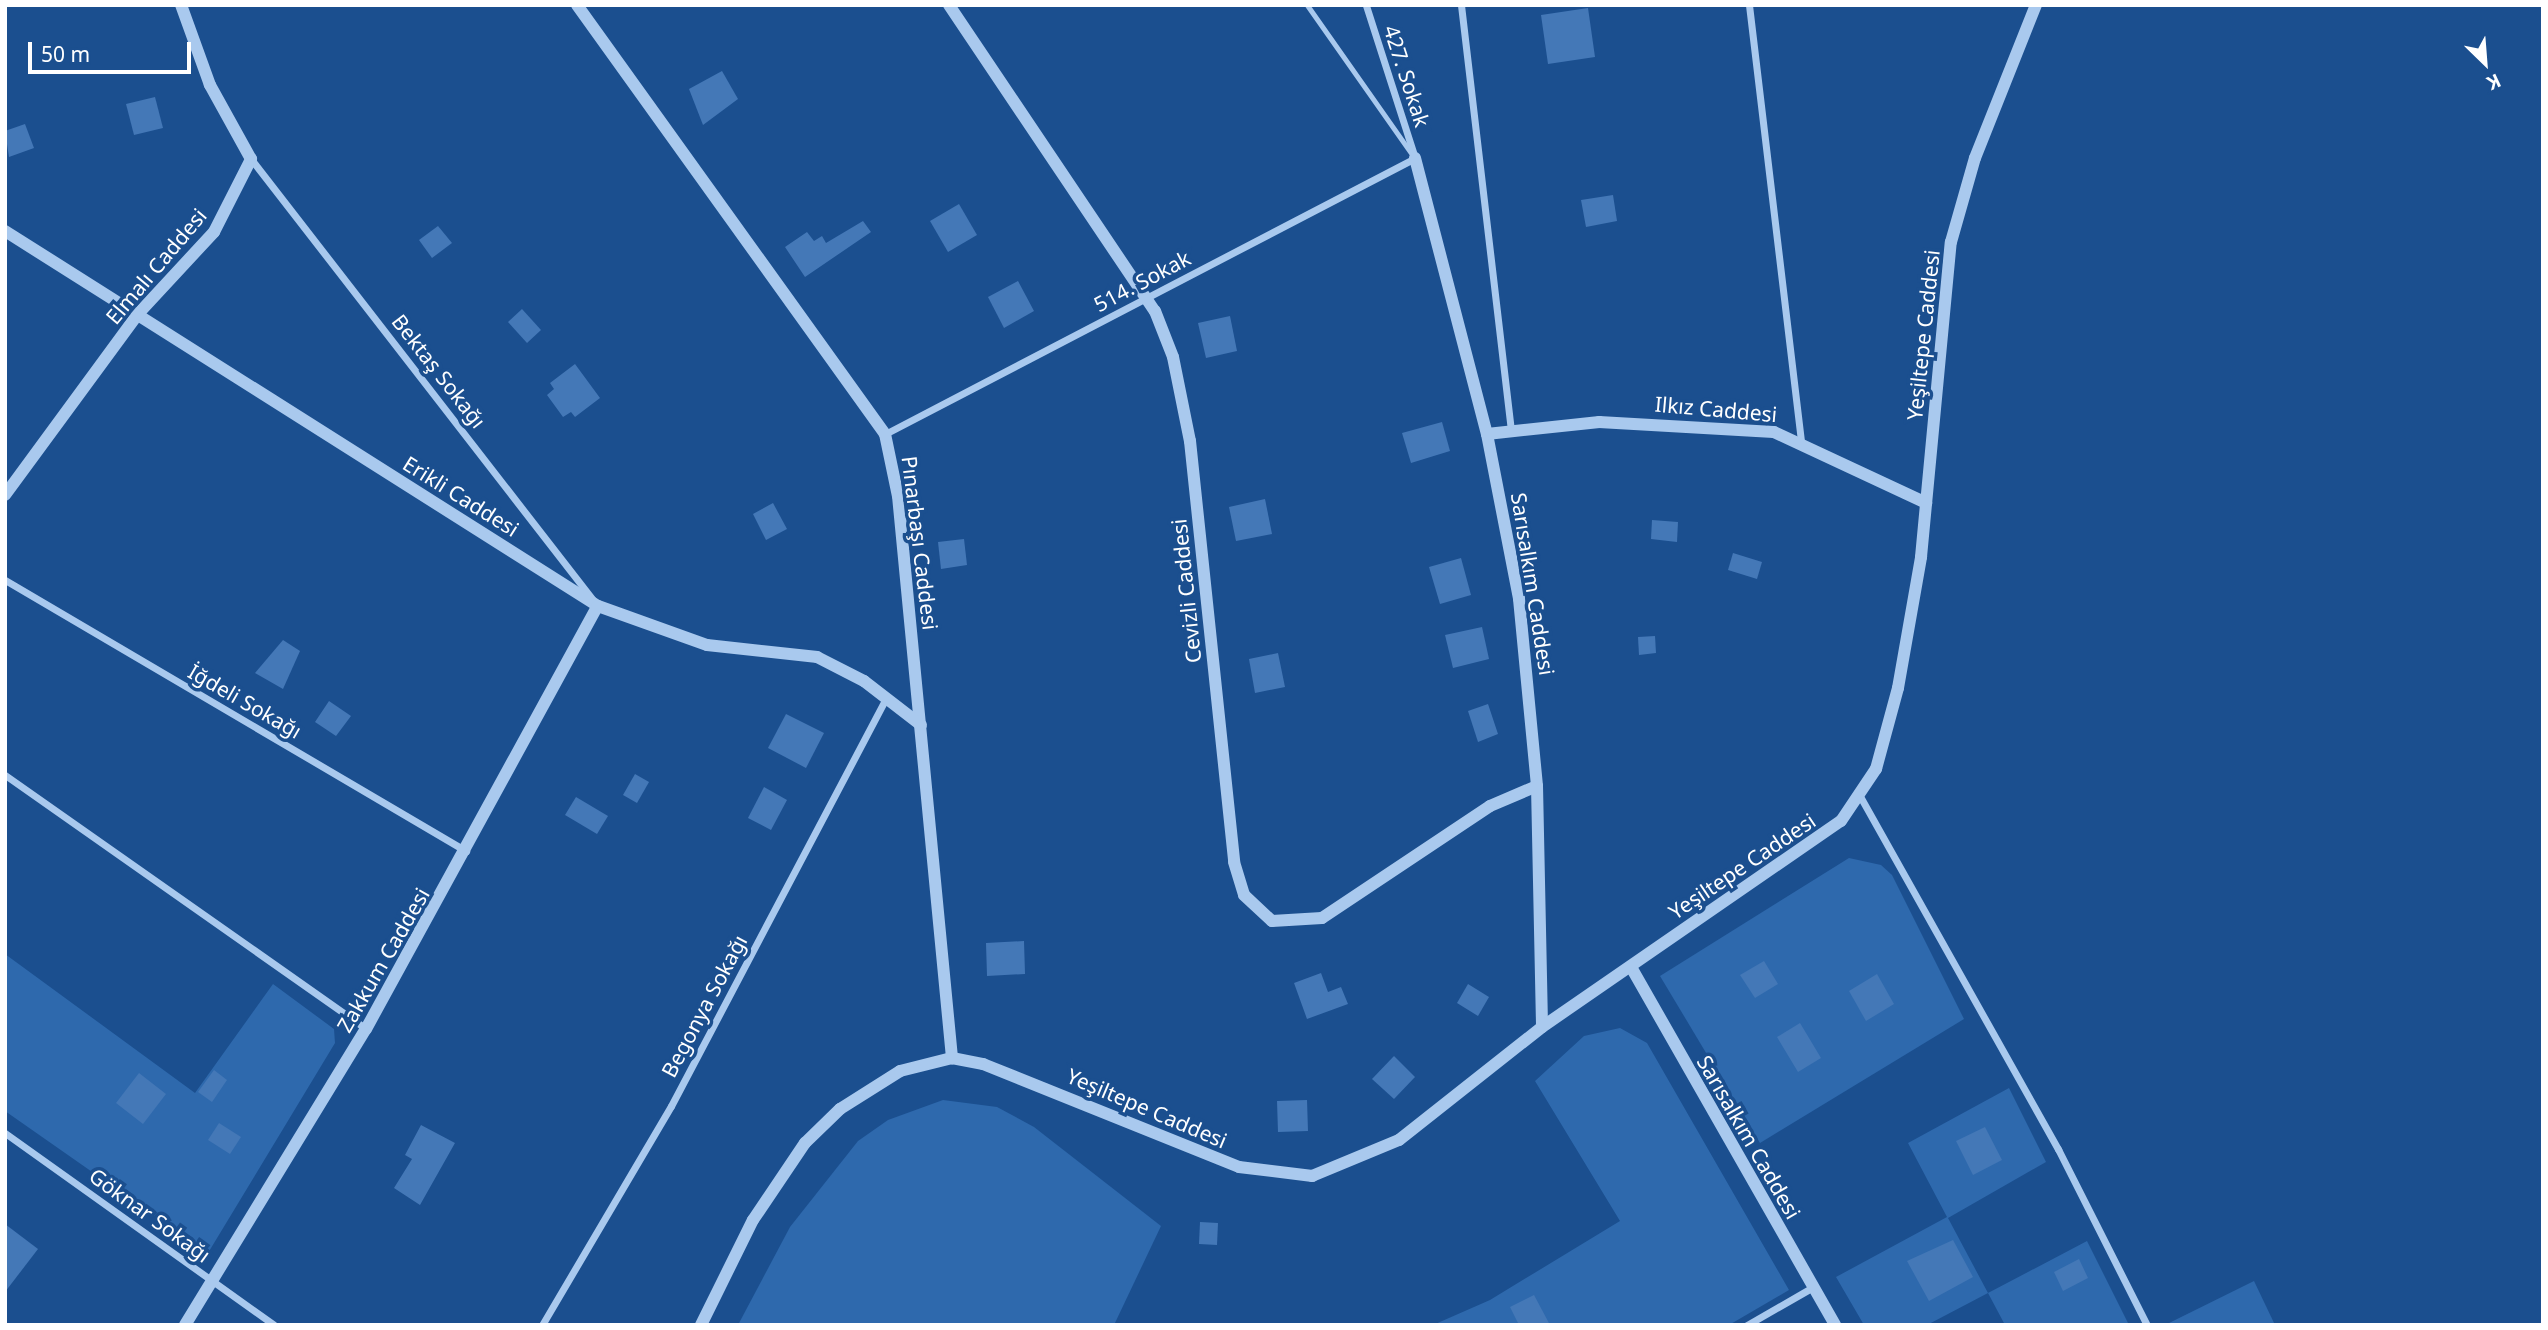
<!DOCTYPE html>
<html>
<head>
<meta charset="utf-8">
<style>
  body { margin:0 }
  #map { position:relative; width:2548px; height:1330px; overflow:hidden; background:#1b4f8f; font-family:"Noto Sans",sans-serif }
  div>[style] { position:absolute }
  .green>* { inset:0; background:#2e69ad }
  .building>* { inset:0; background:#4478b7 }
  .service>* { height:5px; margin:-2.5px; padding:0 2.5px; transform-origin:2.5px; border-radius:2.5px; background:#a9c9ee }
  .minor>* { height:7px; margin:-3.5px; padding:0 3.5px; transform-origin:3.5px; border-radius:3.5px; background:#a9c9ee }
  .tertiary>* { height:12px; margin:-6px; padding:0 6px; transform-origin:6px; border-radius:6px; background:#a9c9ee }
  span { translate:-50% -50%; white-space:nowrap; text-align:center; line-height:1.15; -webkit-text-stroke:7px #1b4f8f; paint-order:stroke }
  .street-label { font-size:21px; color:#fff }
  .frame { position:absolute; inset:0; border:7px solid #fff; pointer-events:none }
  .north { position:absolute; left:2450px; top:28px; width:70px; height:70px; -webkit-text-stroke:5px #1b4f8f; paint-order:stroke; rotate:155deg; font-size:19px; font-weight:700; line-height:28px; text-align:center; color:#fff }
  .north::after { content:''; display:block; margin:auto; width:24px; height:32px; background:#fff; clip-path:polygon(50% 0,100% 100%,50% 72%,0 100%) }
  .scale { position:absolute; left:28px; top:42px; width:163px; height:32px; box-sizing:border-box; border:4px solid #fff; border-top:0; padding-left:9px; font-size:21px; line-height:24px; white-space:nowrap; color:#fff; -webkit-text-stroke:5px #1b4f8f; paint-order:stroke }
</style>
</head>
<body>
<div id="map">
  <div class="green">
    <i style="clip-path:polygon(1849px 858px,1881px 865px,1892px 875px,1964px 1019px,1760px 1143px,1660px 976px)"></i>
    <i style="clip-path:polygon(5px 954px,195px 1093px,273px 984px,334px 1029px,335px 1043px,208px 1253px,5px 1111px)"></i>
    <i style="clip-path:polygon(1620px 1028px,1647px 1043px,1789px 1290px,1729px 1325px,1433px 1325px,1490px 1300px,1620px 1221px,1535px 1081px,1584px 1036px)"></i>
    <i style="clip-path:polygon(2009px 1088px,2046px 1162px,1948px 1218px,1988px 1293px,2087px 1241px,2129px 1325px,2005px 1325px,1988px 1293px,1927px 1325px,1864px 1325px,1836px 1277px,1947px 1217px,1908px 1143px)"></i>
    <i style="clip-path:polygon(943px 1100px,997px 1107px,1034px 1127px,1161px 1226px,1114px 1325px,738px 1325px,790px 1227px,858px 1141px,888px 1120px)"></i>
    <i style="clip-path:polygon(2254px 1281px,2275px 1325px,2165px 1325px)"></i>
  </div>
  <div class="building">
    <i style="clip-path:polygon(1588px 8px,1595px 57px,1548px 64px,1541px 15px)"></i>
    <i style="clip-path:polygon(722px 71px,738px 99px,703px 125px,689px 89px)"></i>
    <i style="clip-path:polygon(155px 97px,163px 128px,134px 135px,126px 104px)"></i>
    <i style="clip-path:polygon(25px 124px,34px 148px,9px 157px,5px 131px)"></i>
    <i style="clip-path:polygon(1613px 195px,1617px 221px,1586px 227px,1581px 200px)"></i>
    <i style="clip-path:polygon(959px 204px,977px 235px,948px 252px,930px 221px)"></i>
    <i style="clip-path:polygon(863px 221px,871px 232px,805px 277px,785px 247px,807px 232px,814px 241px,822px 236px,826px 243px)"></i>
    <i style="clip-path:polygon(438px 226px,452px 243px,432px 258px,419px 240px)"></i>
    <i style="clip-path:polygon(1018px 281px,1034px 311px,1004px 328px,988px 297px)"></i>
    <i style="clip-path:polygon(522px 309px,541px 330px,527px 343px,508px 322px)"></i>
    <i style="clip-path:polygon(1230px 316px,1237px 351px,1206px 358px,1198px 323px)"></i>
    <i style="clip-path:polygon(575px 364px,600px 398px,575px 417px,571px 412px,563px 417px,547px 395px,554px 389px,550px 383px)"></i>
    <i style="clip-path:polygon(1442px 422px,1450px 451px,1411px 463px,1402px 433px)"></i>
    <i style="clip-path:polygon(1265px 499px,1272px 534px,1236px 541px,1229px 507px)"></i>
    <i style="clip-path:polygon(773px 503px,787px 529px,766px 540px,753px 514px)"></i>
    <i style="clip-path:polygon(1652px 520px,1678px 522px,1677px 542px,1651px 539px)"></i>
    <i style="clip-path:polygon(964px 539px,967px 565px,941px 569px,938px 542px)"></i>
    <i style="clip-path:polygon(1733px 553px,1762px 562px,1757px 579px,1728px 570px)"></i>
    <i style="clip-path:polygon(1461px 558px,1471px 595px,1440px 604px,1429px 567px)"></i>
    <i style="clip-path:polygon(1482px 627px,1489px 659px,1453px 668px,1445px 635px)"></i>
    <i style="clip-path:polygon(1655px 636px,1656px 653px,1639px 655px,1638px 637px)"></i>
    <i style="clip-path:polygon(283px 640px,300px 651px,283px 689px,255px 673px)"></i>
    <i style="clip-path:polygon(1278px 653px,1285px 687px,1255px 693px,1249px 659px)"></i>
    <i style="clip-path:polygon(329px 701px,351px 716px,336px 736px,315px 722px)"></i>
    <i style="clip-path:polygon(1488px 704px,1498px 734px,1478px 742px,1468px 711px)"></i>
    <i style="clip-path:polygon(786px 714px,824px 733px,806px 768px,768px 748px)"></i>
    <i style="clip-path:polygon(635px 774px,649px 782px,637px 803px,623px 795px)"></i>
    <i style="clip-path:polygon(764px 787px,787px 800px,771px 830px,748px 818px)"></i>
    <i style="clip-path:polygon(576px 797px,608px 816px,597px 834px,565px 815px)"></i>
    <i style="clip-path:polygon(1024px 941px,1025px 974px,987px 976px,986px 943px)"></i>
    <i style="clip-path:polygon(1764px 961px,1778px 984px,1755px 998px,1740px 975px)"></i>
    <i style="clip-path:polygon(1321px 973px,1328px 992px,1341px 987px,1348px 1004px,1307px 1019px,1294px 983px)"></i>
    <i style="clip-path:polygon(1877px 974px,1894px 1004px,1866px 1021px,1849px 991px)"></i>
    <i style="clip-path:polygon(1468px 984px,1489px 997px,1478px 1016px,1457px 1003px)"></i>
    <i style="clip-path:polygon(1800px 1023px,1821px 1058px,1798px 1072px,1777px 1037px)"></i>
    <i style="clip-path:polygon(1394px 1056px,1415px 1077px,1394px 1099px,1372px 1079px)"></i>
    <i style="clip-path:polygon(214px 1070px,227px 1080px,212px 1102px,198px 1092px)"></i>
    <i style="clip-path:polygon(139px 1073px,166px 1094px,143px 1124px,116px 1103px)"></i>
    <i style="clip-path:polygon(1307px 1100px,1308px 1131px,1278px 1132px,1277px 1101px)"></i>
    <i style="clip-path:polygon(219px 1123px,241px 1137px,230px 1154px,208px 1140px)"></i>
    <i style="clip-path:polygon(421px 1125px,455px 1143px,420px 1205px,394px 1188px,412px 1159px,405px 1155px)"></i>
    <i style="clip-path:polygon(1985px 1127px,2002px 1160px,1973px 1175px,1956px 1141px)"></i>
    <i style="clip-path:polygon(1200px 1222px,1218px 1223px,1217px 1245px,1199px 1244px)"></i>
    <i style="clip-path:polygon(5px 1224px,38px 1249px,5px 1292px)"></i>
    <i style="clip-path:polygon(1953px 1240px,1973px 1277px,1929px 1301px,1907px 1261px)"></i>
    <i style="clip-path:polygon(2079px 1259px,2088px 1278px,2063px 1291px,2054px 1272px)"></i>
    <i style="clip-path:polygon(1534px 1295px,1550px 1325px,1519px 1325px,1510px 1307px)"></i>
  </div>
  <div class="service">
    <i style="left:1307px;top:5px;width:181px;rotate:54.9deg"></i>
  </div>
  <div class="minor">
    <i style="left:1461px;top:5px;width:429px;rotate:83.3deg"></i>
    <i style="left:1749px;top:5px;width:437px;rotate:83.2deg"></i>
    <i style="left:251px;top:159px;width:558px;rotate:52.21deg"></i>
    <i style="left:885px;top:434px;width:598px;rotate:-27.51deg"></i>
    <i style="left:1415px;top:158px;width:161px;rotate:-107.8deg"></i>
    <i style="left:5px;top:580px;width:535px;rotate:30.45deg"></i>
    <i style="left:5px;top:775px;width:441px;rotate:35.1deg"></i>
    <i style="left:1861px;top:798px;width:403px;rotate:60.7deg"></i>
    <i style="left:2058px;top:1149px;width:197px;rotate:63.2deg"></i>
    <i style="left:5px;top:1133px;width:330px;rotate:35.5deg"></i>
    <i style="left:542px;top:1325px;width:254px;rotate:-59.5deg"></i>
    <i style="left:671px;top:1106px;width:461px;rotate:-62.2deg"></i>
    <i style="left:1747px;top:1325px;width:76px;rotate:-29.9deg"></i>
  </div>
  <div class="tertiary">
    <i style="left:577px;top:5px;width:528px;rotate:54.32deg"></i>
    <i style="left:885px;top:434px;width:63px;rotate:78.2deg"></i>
    <i style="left:898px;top:496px;width:565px;rotate:84.51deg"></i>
    <i style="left:949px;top:5px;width:369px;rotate:56.1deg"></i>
    <i style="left:1155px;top:311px;width:49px;rotate:68.6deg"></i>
    <i style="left:1173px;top:357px;width:86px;rotate:78.6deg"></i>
    <i style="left:1190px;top:441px;width:423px;rotate:84deg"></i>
    <i style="left:1234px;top:862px;width:34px;rotate:73deg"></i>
    <i style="left:1244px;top:895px;width:38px;rotate:43deg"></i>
    <i style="left:1272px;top:921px;width:50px;rotate:-3.4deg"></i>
    <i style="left:1322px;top:918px;width:202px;rotate:-33.7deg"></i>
    <i style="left:1490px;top:806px;width:51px;rotate:-23.1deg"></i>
    <i style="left:1415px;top:158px;width:285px;rotate:75.4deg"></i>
    <i style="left:1487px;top:434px;width:168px;rotate:79deg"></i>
    <i style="left:1519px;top:599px;width:188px;rotate:84.5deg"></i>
    <i style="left:1537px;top:786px;width:241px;rotate:88.8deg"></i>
    <i style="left:5px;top:231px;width:702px;rotate:32.31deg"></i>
    <i style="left:598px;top:606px;width:116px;rotate:19.7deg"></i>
    <i style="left:707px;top:645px;width:111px;rotate:6.2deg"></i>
    <i style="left:817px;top:657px;width:53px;rotate:27.1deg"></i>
    <i style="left:864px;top:681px;width:72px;rotate:37.7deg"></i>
    <i style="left:1487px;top:434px;width:113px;rotate:-6.1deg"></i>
    <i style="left:1599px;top:422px;width:175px;rotate:3.3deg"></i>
    <i style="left:1774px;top:432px;width:168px;rotate:25deg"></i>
    <i style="left:5px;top:495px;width:225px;rotate:-53.7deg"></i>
    <i style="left:138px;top:314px;width:112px;rotate:-47.2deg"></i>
    <i style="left:214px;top:232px;width:82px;rotate:-63.1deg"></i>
    <i style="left:251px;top:159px;width:85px;rotate:-119deg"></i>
    <i style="left:210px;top:85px;width:85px;rotate:-109.9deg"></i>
    <i style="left:1631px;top:967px;width:412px;rotate:60.3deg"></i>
    <i style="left:185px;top:1325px;width:347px;rotate:-58.6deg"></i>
    <i style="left:366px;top:1029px;width:482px;rotate:-61.3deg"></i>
    <i style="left:701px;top:1325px;width:117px;rotate:-63.7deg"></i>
    <i style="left:753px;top:1220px;width:93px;rotate:-56deg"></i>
    <i style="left:805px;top:1143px;width:49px;rotate:-44.2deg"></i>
    <i style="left:840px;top:1109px;width:71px;rotate:-32.3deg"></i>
    <i style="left:900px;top:1071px;width:54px;rotate:-14deg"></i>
    <i style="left:952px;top:1058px;width:32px;rotate:11deg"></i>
    <i style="left:983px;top:1064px;width:276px;rotate:21.9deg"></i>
    <i style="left:1239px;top:1167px;width:74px;rotate:7deg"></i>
    <i style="left:1312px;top:1176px;width:94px;rotate:-22.5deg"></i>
    <i style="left:1399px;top:1140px;width:182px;rotate:-38.3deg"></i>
    <i style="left:1542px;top:1027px;width:363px;rotate:-34.6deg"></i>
    <i style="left:1841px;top:821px;width:63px;rotate:-56.1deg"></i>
    <i style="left:1876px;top:769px;width:84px;rotate:-74.8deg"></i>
    <i style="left:1898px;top:688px;width:133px;rotate:-80deg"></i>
    <i style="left:1921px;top:557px;width:316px;rotate:-84.6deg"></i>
    <i style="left:1951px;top:242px;width:87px;rotate:-74.1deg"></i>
    <i style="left:1975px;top:158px;width:165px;rotate:-68.3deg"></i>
  </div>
  <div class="street-label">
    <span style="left:1407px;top:76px;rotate:72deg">427. Sokak</span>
    <span style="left:156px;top:266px;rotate:-50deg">Elmalı Caddesi</span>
    <span style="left:1142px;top:281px;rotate:-28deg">514. Sokak</span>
    <span style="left:1923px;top:335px;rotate:-84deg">Yeşiltepe Caddesi</span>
    <span style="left:439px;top:371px;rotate:52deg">Bektaş Sokağı</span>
    <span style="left:1716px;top:409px;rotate:5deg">Ilkız Caddesi</span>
    <span style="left:461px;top:496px;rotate:32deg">Erikli Caddesi</span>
    <span style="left:920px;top:543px;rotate:83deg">Pınarbaşı Caddesi</span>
    <span style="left:1533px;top:584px;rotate:81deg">Sarısalkım Caddesi</span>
    <span style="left:1186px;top:591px;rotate:-96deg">Cevizli Caddesi</span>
    <span style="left:245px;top:701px;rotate:30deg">İğdeli Sokağı</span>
    <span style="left:1742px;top:866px;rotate:-34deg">Yeşiltepe Caddesi</span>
    <span style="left:383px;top:960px;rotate:-60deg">Zakkum Caddesi</span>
    <span style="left:704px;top:1006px;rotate:-62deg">Begonya Sokağı</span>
    <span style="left:1147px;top:1108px;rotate:23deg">Yeşiltepe Caddesi</span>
    <span style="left:1749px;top:1137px;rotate:60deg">Sarısalkım Caddesi</span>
    <span style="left:150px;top:1215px;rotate:36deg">Göknar Sokağı</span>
  </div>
  <div class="frame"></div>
  <div class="north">K</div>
  <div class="scale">50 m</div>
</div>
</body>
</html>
